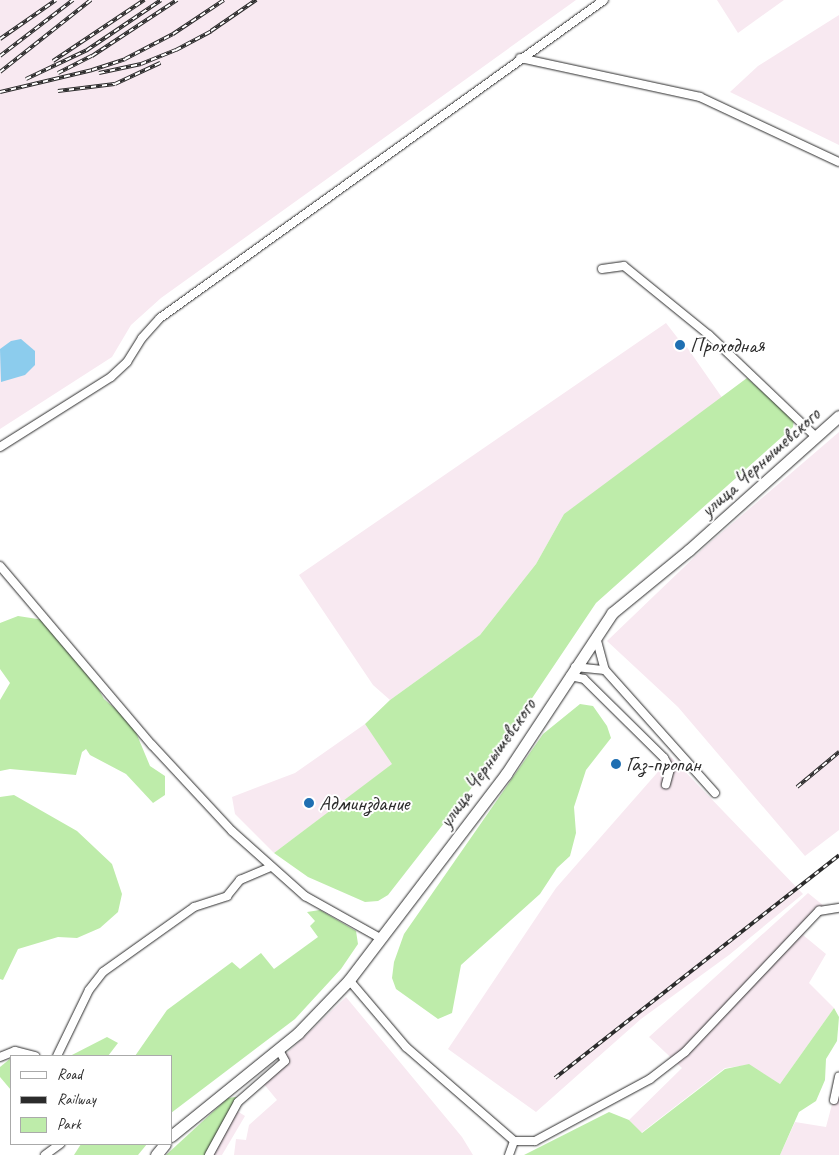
<!DOCTYPE html>
<html>
<head>
<meta charset="utf-8">
<style>
  body { margin:0 }
  #map { position:relative; width:839px; height:1155px; overflow:hidden; background:#fff; font-family:Caveat,sans-serif }
  div>[style] { position:absolute }
  .built>* { inset:0; background:#f8e9f1 }
  .green>* { inset:0; background:#beecaa }
  .water>* { inset:0; background:#8ccced }
  .roads { filter:drop-shadow(0 0 1px #2b2b2b) drop-shadow(0 0 1px #2b2b2b) }
  .minor>* { height:8px; margin:-4px; padding:0 4px; transform-origin:4px; border-radius:4px; background:#fff }
  .secondary>* { height:11px; margin:-5.5px; padding:0 5.5px; transform-origin:5.5px; border-radius:5.5px; background:#fff }
  .rail>* { height:4px; margin-top:-2px; transform-origin:0; background:repeating-linear-gradient(90deg,#fff 0 5.5px,#2b2b2b 0 11px); box-sizing:border-box; border-block:1px solid #2b2b2b }
  .dots>* { width:14px; height:14px; translate:-50% -50%; box-sizing:border-box; border:2px solid #fff; border-radius:50% }
  span { translate:-50% -50%; white-space:nowrap; text-align:center; line-height:1.15; -webkit-text-stroke:4px #fff; paint-order:stroke }
  .poi-label { font-size:21px; color:#2b2b2b }
  .left { translate:0 -50%; text-align:left }
  .street-label { font-size:21px; color:#2b2b2b }
  .legend { position:absolute; left:10px; top:1055px; width:162px; height:90px; box-sizing:border-box; background:#fff; border:1px solid #aaa; margin:0; padding:6px 9px; list-style:none; font-size:15px; color:#2b2b2b }
  .legend li { display:flex; align-items:center; gap:10px; height:25px }
  .legend b { width:25px; border:1px solid #aaa }
</style>
</head>
<body>
<div id="map">
  <div class="built">
    <i style="clip-path:polygon(0 0,576px 0,161px 298px,131px 325px,112px 357px,0 429px)"></i>
    <i style="clip-path:polygon(717px 0,784px 0,738px 33px)"></i>
    <i style="clip-path:polygon(839px 15px,839px 145px,730px 92px,758px 66px)"></i>
    <i style="clip-path:polygon(666px 323px,680px 341px,682px 340px,723px 399px,564px 514px,536px 564px,480px 635px,390px 700px,373px 685px,299px 575px)"></i>
    <i style="clip-path:polygon(839px 432px,839px 830px,805px 856px,678px 707px,607px 641px,706px 546px)"></i>
    <i style="clip-path:polygon(365px 724px,393px 764px,274px 853px,235px 814px,232px 797px,295px 773px)"></i>
    <i style="clip-path:polygon(671px 757px,803px 894px,729px 955px,641px 1019px,536px 1112px,448px 1049px,556px 888px)"></i>
    <i style="clip-path:polygon(808px 893px,824px 906px,803px 935px,826px 954px,809px 983px,834px 1008px,780px 1084px,749px 1065px,725px 1068px,641px 1133px,629px 1120px,682px 1068px,649px 1037px)"></i>
    <i style="clip-path:polygon(346px 997px,462px 1137px,473px 1155px,234px 1155px,236px 1139px,246px 1140px,249px 1125px,277px 1100px,263px 1083px,285px 1055px)"></i>
    <i style="clip-path:polygon(839px 1078px,839px 1155px,780px 1155px,795px 1122px,826px 1127px)"></i>
    <i style="clip-path:polygon(237px 1111px,245px 1116px,222px 1155px,213px 1155px)"></i>
  </div>
  <div class="green">
    <i style="clip-path:polygon(747px 378px,794px 420px,793px 427px,596px 603px,473px 786px,388px 895px,378px 901px,365px 902px,308px 877px,274px 853px,392px 764px,365px 724px,390px 700px,480px 635px,536px 564px,564px 514px)"></i>
    <i style="clip-path:polygon(18px 616px,44px 620px,88px 670px,104px 699px,132px 723px,150px 766px,165px 776px,165px 795px,153px 803px,126px 774px,90px 755px,86px 749px,82px 752px,76px 775px,10px 769px,0 771px,0 700px,10px 683px,0 669px,0 623px)"></i>
    <i style="clip-path:polygon(580px 704px,593px 706px,607px 726px,611px 738px,586px 770px,574px 807px,576px 833px,570px 856px,557px 868px,540px 894px,461px 965px,452px 1013px,438px 1019px,396px 989px,392px 978px,394px 962px,404px 934px,543px 734px)"></i>
    <i style="clip-path:polygon(14px 795px,77px 831px,112px 864px,122px 894px,118px 912px,100px 928px,77px 938px,58px 937px,18px 949px,3px 980px,0 979px,0 797px)"></i>
    <i style="clip-path:polygon(320px 910px,356px 931px,358px 944px,341px 969px,295px 1019px,171px 1113px,171px 1056px,135px 1056px,167px 1010px,232px 962px,240px 969px,261px 953px,274px 969px,318px 937px,310px 926px,315px 921px,307px 912px)"></i>
    <i style="clip-path:polygon(834px 1008px,839px 1017px,837px 1041px,826px 1059px,825px 1080px,816px 1101px,799px 1112px,780px 1155px,524px 1155px,609px 1112px,629px 1120px,642px 1133px,725px 1069px,749px 1064px,780px 1084px)"></i>
    <i style="clip-path:polygon(107px 1037px,118px 1043px,108px 1056px,70px 1056px)"></i>
    <i style="clip-path:polygon(11px 1058px,11px 1090px,0 1077px,0 1067px)"></i>
    <i style="clip-path:polygon(236px 1097px,238px 1102px,209px 1155px,166px 1155px,228px 1098px)"></i>
    <i style="clip-path:polygon(81px 1144px,147px 1144px,138px 1155px,74px 1155px)"></i>
  </div>
  <div class="water">
    <i style="clip-path:polygon(21px 339px,35px 351px,35px 365px,25px 375px,1px 382px,0 349px,11px 341px)"></i>
  </div>
  <div class="roads">
    <div class="minor">
      <i style="left:520px;top:58px;width:184px;rotate:12.2deg"></i>
      <i style="left:700px;top:97px;width:153px;rotate:25.1deg"></i>
      <i style="left:602px;top:269px;width:22px;rotate:-8deg"></i>
      <i style="left:624px;top:266px;width:109px;rotate:39.1deg"></i>
      <i style="left:709px;top:335px;width:148px;rotate:43.6deg"></i>
      <i style="left:0;top:447px;width:131px;rotate:-32.2deg"></i>
      <i style="left:111px;top:377px;width:22px;rotate:-43deg"></i>
      <i style="left:127px;top:362px;width:28px;rotate:-58deg"></i>
      <i style="left:142px;top:338px;width:27px;rotate:-48deg"></i>
      <i style="left:160px;top:318px;width:546px;rotate:-35.61deg"></i>
      <i style="left:0;top:566px;width:235px;rotate:49.7deg"></i>
      <i style="left:152px;top:745px;width:117px;rotate:47.1deg"></i>
      <i style="left:232px;top:831px;width:98px;rotate:41.7deg"></i>
      <i style="left:305px;top:896px;width:86px;rotate:29.2deg"></i>
      <i style="left:596px;top:637px;width:34px;rotate:75deg"></i>
      <i style="left:605px;top:670px;width:165px;rotate:48.2deg"></i>
      <i style="left:575px;top:667px;width:30px;rotate:6deg"></i>
      <i style="left:570px;top:676px;width:14px;rotate:12deg"></i>
      <i style="left:584px;top:679px;width:112px;rotate:44.6deg"></i>
      <i style="left:664px;top:758px;width:13px;rotate:61deg"></i>
      <i style="left:670px;top:769px;width:16px;rotate:105deg"></i>
      <i style="left:349px;top:980px;width:88px;rotate:49.6deg"></i>
      <i style="left:406px;top:1047px;width:143px;rotate:41deg"></i>
      <i style="left:514px;top:1141px;width:21px"></i>
      <i style="left:535px;top:1141px;width:131px;rotate:-28.3deg"></i>
      <i style="left:650px;top:1079px;width:44px;rotate:-37.6deg"></i>
      <i style="left:685px;top:1052px;width:195px;rotate:-46.5deg"></i>
      <i style="left:819px;top:911px;width:20px;rotate:-9deg"></i>
      <i style="left:57px;top:1056px;width:73px;rotate:-64.1deg"></i>
      <i style="left:89px;top:990px;width:23px;rotate:-52deg"></i>
      <i style="left:103px;top:972px;width:112px;rotate:-35.5deg"></i>
      <i style="left:194px;top:907px;width:35px;rotate:-18deg"></i>
      <i style="left:227px;top:896px;width:21px;rotate:-51deg"></i>
      <i style="left:240px;top:880px;width:33px;rotate:-23deg"></i>
      <i style="left:0;top:1057px;width:16px;rotate:-22deg"></i>
      <i style="left:15px;top:1051px;width:21px;rotate:14deg"></i>
      <i style="left:834px;top:1100px;width:24px;rotate:-78deg"></i>
      <i style="left:45px;top:1155px;width:19px;rotate:-36deg"></i>
      <i style="left:209px;top:1155px;width:60px;rotate:-61.3deg"></i>
      <i style="left:238px;top:1102px;width:62px;rotate:-41.1deg"></i>
      <i style="left:285px;top:1061px;width:13px;rotate:-119deg"></i>
      <i style="left:509px;top:1155px;width:15px;rotate:-70deg"></i>
    </div>
    <div class="secondary">
      <i style="left:171px;top:1136px;width:164px;rotate:-39deg"></i>
      <i style="left:298px;top:1033px;width:74px;rotate:-46.1deg"></i>
      <i style="left:349px;top:980px;width:259px;rotate:-52.7deg"></i>
      <i style="left:506px;top:774px;width:193px;rotate:-56.6deg"></i>
      <i style="left:612px;top:613px;width:99px;rotate:-39.3deg"></i>
      <i style="left:689px;top:550px;width:201px;rotate:-41.8deg"></i>
      <i style="left:156px;top:1155px;width:14px;rotate:-51deg"></i>
    </div>
  </div>
  <div class="rail">
    <i style="left:0;top:39px;width:68px;rotate:-34.9deg"></i>
    <i style="left:0;top:56px;width:92px;rotate:-37.5deg"></i>
    <i style="left:53px;top:61px;width:110px;rotate:-33.8deg"></i>
    <i style="left:0;top:72px;width:116px;rotate:-38.4deg"></i>
    <i style="left:58px;top:73px;width:38px;rotate:-27deg"></i>
    <i style="left:92px;top:56px;width:102px;rotate:-33.4deg"></i>
    <i style="left:99px;top:73px;width:43px;rotate:-12.1deg"></i>
    <i style="left:141px;top:64px;width:38px;rotate:-22deg"></i>
    <i style="left:176px;top:50px;width:40px;rotate:-28deg"></i>
    <i style="left:211px;top:31px;width:55px;rotate:-34.6deg"></i>
    <i style="left:26px;top:79px;width:68px;rotate:-25.4deg"></i>
    <i style="left:87px;top:50px;width:89px;rotate:-34deg"></i>
    <i style="left:58px;top:91px;width:57px;rotate:-7deg"></i>
    <i style="left:115px;top:84px;width:50px;rotate:-25deg"></i>
    <i style="left:0;top:92px;width:95px;rotate:-13.4deg"></i>
    <i style="left:92px;top:70px;width:35px;rotate:-18deg"></i>
    <i style="left:125px;top:59px;width:54px;rotate:-27.5deg"></i>
    <i style="left:173px;top:34px;width:61px;rotate:-33.7deg"></i>
    <i style="left:797px;top:787px;width:55px;rotate:-39.8deg"></i>
    <i style="left:555px;top:1078px;width:361px;rotate:-38.1deg"></i>
  </div>
  <div class="dots">
    <i style="left:680px;top:345px;background:#1f6fb2"></i>
    <i style="left:616px;top:764px;background:#1f6fb2"></i>
    <i style="left:309px;top:803px;background:#1f6fb2"></i>
  </div>
  <div class="poi-label">
    <span class="left" style="left:690px;top:345px">Проходная</span>
    <span class="left" style="left:626px;top:764px">Газ-пропан</span>
    <span class="left" style="left:319px;top:803px">Админздание</span>
  </div>
  <div class="street-label">
    <span style="left:760px;top:462px;rotate:-42deg">улица Чернышевского</span>
    <span style="left:487px;top:763px;rotate:-55deg">улица Чернышевского</span>
  </div>
  <ul class="legend">
  <li><b style="height:6px;background:#fff"></b>Road</li>
  <li><b style="height:6px;background:#2b2b2b"></b>Railway</li>
  <li><b style="height:14px;background:#beecaa"></b>Park</li>
  </ul>
</div>
</body>
</html>
